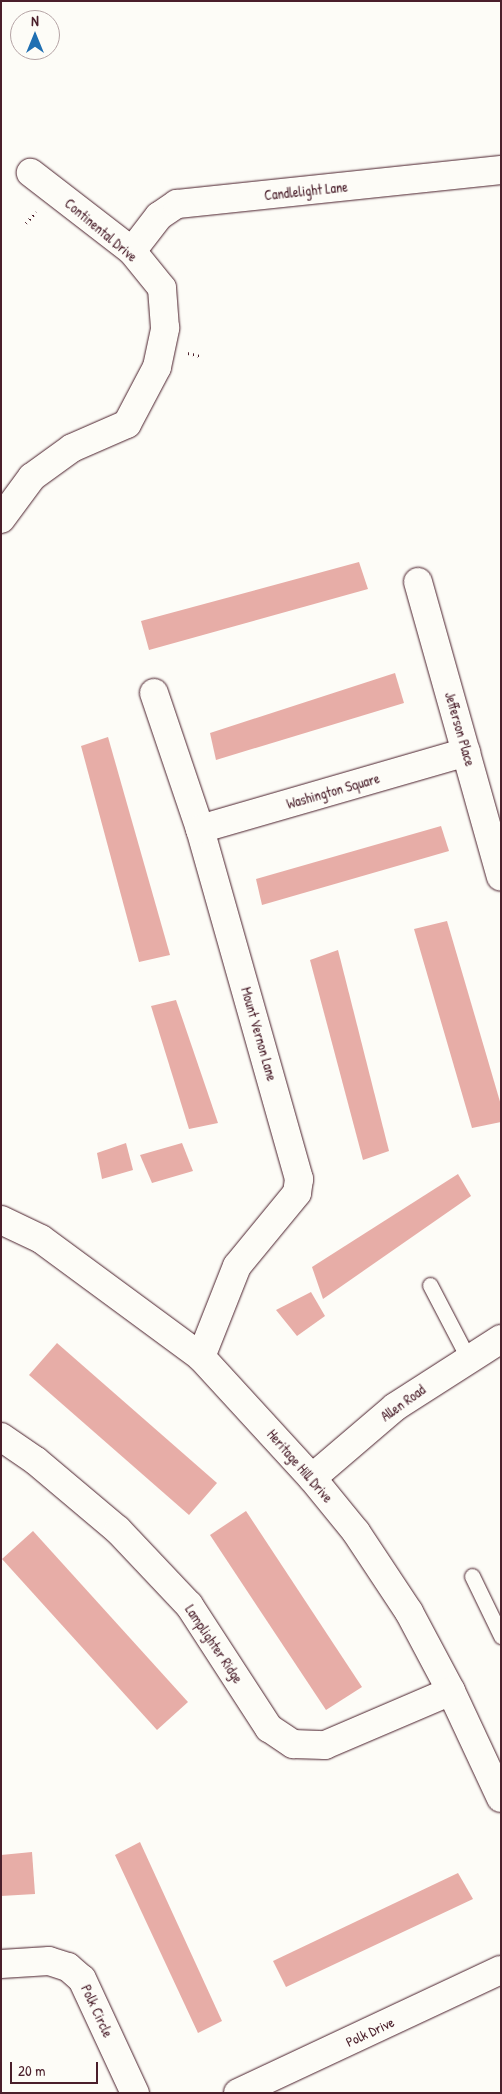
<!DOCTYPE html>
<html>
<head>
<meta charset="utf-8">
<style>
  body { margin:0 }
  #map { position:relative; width:502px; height:2094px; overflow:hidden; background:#fdfcf7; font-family:"Patrick Hand",sans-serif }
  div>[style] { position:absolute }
  .building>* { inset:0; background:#e7ada7 }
  .path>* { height:3px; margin-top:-1.5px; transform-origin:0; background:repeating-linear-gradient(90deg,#4a1f2b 0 1px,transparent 0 5px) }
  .roads { filter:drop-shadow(0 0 1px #4a1f2b) drop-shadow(0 0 1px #4a1f2b) }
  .lane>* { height:15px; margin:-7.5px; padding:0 7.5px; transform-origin:7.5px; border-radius:7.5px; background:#fdfcf7 }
  .street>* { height:28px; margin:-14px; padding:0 14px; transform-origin:14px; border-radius:14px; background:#fdfcf7 }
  span { translate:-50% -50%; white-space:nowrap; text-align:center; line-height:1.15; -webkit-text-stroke:5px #fdfcf7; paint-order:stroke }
  .street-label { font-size:14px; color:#4a1f2b }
  .frame { position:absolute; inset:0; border:2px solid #4a1f2b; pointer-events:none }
  .north { position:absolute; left:10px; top:10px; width:50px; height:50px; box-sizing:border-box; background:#fdfcf7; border:1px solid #b5a4a5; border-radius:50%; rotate:0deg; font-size:14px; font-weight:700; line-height:20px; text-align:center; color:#4a1f2b }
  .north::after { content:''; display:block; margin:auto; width:18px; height:22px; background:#1f6fb2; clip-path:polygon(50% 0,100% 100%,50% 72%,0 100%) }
  .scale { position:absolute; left:10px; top:2062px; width:88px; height:22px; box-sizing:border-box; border:2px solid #4a1f2b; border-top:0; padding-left:6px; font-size:15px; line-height:18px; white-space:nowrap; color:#4a1f2b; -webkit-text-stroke:4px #fdfcf7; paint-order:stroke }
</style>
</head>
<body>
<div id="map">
  <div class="building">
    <i style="clip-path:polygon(359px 562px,368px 589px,149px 650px,141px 621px)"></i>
    <i style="clip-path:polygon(395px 673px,404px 703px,216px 760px,210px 733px)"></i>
    <i style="clip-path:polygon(108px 737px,170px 955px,139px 962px,81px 746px)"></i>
    <i style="clip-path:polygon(441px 826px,449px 851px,262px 905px,256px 879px)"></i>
    <i style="clip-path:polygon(447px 921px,501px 1105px,501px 1122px,472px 1128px,414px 929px)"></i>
    <i style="clip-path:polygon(338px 950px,389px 1151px,363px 1160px,310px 960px)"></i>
    <i style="clip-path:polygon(176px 1000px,218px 1123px,189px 1129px,151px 1006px)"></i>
    <i style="clip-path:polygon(126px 1143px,133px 1170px,102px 1179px,97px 1153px)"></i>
    <i style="clip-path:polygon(182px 1143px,193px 1171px,152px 1183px,140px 1155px)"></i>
    <i style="clip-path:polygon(458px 1174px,471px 1196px,323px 1299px,312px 1267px)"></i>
    <i style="clip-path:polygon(311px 1292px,325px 1316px,297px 1336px,276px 1310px)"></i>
    <i style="clip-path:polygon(57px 1343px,217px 1483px,189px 1515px,29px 1375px)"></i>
    <i style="clip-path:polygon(246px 1511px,362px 1687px,326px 1710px,210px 1535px)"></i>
    <i style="clip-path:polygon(33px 1531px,188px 1702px,157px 1730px,2px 1559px)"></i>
    <i style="clip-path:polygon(140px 1842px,222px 2021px,198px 2033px,115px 1855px)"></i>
    <i style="clip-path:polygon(32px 1852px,35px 1894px,1px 1896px,1px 1855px)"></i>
    <i style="clip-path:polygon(458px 1873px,473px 1899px,286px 1987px,273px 1961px)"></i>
  </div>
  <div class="path">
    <i style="left:26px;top:223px;width:15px;rotate:-48deg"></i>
    <i style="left:188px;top:353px;width:12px;rotate:14deg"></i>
  </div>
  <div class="roads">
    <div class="lane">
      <i style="left:430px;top:1285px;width:82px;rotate:62.5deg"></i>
      <i style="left:472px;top:1576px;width:67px;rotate:64.2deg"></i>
    </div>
    <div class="street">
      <i style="left:132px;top:251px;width:44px;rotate:-52.4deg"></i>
      <i style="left:159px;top:216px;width:22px;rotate:-34deg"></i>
      <i style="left:177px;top:204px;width:326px;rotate:-6deg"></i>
      <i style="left:1px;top:519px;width:52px;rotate:-53.6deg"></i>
      <i style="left:32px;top:477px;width:49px;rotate:-35.9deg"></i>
      <i style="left:72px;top:448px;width:60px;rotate:-23.6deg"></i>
      <i style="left:127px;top:424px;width:64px;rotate:-62.2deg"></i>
      <i style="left:157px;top:367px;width:40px;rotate:-78deg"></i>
      <i style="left:165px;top:328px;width:40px;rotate:-94.3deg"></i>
      <i style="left:162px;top:288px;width:48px;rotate:-129deg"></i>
      <i style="left:132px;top:251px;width:128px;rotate:-142.3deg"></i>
      <i style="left:418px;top:582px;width:306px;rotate:74.3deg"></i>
      <i style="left:154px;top:693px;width:144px;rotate:71.3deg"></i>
      <i style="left:200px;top:829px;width:364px;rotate:74.2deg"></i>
      <i style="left:299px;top:1179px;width:14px;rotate:98deg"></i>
      <i style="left:297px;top:1193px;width:94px;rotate:129.4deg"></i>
      <i style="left:237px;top:1266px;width:98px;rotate:111.6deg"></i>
      <i style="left:200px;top:829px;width:277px;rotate:-16.1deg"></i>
      <i style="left:1px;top:1220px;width:44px;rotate:25.4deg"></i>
      <i style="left:41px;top:1239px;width:199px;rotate:36.4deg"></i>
      <i style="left:201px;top:1357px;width:164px;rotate:47.5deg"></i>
      <i style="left:312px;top:1478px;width:70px;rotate:50.8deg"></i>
      <i style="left:356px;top:1532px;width:96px;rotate:56.5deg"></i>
      <i style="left:409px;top:1612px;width:89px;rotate:62deg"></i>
      <i style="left:451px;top:1691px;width:118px;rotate:65deg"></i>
      <i style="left:1px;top:1437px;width:42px;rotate:34.4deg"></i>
      <i style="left:36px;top:1461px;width:107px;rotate:40.1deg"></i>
      <i style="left:118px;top:1530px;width:103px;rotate:46.6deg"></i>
      <i style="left:189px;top:1605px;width:147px;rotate:57deg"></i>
      <i style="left:269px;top:1728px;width:29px;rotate:34deg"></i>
      <i style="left:293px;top:1744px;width:32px;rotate:2deg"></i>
      <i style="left:325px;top:1745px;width:137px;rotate:-23.2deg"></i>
      <i style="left:312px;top:1478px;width:109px;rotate:-40.5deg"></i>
      <i style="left:395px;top:1407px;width:126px;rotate:-32.7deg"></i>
      <i style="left:1px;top:1964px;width:48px;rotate:-3.6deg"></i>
      <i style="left:49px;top:1961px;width:20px;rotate:18deg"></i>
      <i style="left:68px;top:1967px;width:18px;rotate:41deg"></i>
      <i style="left:82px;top:1979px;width:126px;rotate:65.1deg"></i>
      <i style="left:238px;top:2093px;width:290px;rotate:-25.1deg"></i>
    </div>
  </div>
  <div class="street-label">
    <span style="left:306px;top:191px;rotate:-6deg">Candlelight Lane</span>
    <span style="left:101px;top:230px;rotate:40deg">Continental Drive</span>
    <span style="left:460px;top:729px;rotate:74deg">Jefferson Place</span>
    <span style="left:333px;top:791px;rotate:-16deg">Washington Square</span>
    <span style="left:259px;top:1034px;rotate:74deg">Mount Vernon Lane</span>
    <span style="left:403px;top:1403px;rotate:-36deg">Allen Road</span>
    <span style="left:300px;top:1466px;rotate:49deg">Heritage Hill Drive</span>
    <span style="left:214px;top:1644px;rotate:56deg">Lamplighter Ridge</span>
    <span style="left:97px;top:2011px;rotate:65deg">Polk Circle</span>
    <span style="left:370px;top:2032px;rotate:-25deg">Polk Drive</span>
  </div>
  <div class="frame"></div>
  <div class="north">N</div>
  <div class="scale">20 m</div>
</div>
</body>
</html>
